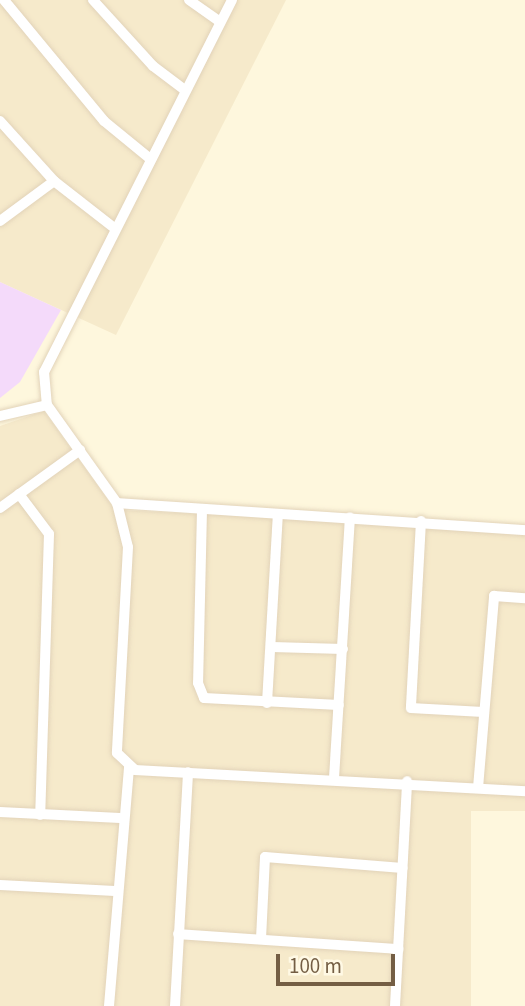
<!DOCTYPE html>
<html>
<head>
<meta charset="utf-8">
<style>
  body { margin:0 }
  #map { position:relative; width:525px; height:1006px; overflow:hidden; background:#fef7dd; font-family:"Source Sans 3",sans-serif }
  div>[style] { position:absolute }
  .residential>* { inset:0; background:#f6eacb }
  .education>* { inset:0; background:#f4dafa }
  .roads { filter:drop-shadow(0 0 2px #e2d3b9) drop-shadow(0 0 2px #e2d3b9) }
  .minor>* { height:10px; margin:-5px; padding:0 5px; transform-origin:5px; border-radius:5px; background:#fff }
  span { translate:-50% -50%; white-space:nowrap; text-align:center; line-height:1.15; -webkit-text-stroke:5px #fff9e5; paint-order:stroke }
  .scale { position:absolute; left:276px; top:954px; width:119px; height:32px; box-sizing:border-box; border:4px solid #745e44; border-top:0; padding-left:9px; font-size:21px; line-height:24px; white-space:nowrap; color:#745e44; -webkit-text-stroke:5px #fff9e5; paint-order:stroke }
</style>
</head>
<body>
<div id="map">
  <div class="residential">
    <i style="clip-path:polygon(0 0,286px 0,116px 335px,0 282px)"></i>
    <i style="clip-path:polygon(44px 411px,115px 510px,525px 529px,525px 811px,471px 811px,471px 1006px,0 1006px,0 426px)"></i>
  </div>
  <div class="education">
    <i style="clip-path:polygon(0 282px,61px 310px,20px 382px,0 398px)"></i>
  </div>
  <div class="roads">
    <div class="minor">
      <i style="left:4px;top:0;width:157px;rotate:50.4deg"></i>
      <i style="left:104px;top:121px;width:57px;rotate:39.3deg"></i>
      <i style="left:93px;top:0;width:89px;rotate:47.7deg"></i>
      <i style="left:153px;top:66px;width:39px;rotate:37deg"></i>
      <i style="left:189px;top:0;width:38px;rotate:35deg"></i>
      <i style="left:232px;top:0;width:417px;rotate:116.8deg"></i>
      <i style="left:44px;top:372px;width:33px;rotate:85deg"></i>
      <i style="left:47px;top:405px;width:120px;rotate:54.5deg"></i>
      <i style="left:117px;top:503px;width:45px;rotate:76deg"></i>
      <i style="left:128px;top:547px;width:206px;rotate:93.1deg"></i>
      <i style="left:117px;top:753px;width:25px;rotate:43deg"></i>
      <i style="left:135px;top:770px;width:391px;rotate:3.1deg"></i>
      <i style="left:0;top:121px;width:81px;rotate:48deg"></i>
      <i style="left:54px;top:181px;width:75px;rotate:37.9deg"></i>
      <i style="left:0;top:221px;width:67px;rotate:-36.5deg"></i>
      <i style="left:0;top:416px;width:48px;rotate:-13.2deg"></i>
      <i style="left:19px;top:494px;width:50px;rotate:53.1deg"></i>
      <i style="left:49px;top:534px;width:281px;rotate:91.8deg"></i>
      <i style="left:117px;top:503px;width:409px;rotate:3.8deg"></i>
      <i style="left:0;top:508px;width:99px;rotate:-35.9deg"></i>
      <i style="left:202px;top:510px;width:173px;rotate:91.3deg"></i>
      <i style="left:198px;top:683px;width:16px;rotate:68deg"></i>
      <i style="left:204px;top:698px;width:135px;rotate:3deg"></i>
      <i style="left:421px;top:521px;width:187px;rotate:93.1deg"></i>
      <i style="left:411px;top:708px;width:72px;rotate:3.2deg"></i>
      <i style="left:272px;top:647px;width:71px;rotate:1.6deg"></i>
      <i style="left:267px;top:703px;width:189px;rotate:-86.7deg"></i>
      <i style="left:334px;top:778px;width:261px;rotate:-86.5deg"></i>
      <i style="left:478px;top:788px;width:193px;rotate:-85.2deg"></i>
      <i style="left:494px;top:596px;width:31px;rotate:4deg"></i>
      <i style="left:0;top:812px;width:120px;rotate:2.9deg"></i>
      <i style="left:0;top:885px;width:115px;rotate:3deg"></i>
      <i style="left:178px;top:934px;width:221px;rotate:3.9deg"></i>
      <i style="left:261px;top:939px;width:82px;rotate:-87.2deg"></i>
      <i style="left:265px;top:857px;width:138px;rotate:4.6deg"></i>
      <i style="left:109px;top:1006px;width:241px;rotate:-85.2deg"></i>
      <i style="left:175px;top:1006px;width:234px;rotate:-86.8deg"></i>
      <i style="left:395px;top:1006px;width:225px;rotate:-86.9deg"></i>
    </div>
  </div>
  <div class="scale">100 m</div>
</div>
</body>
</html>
